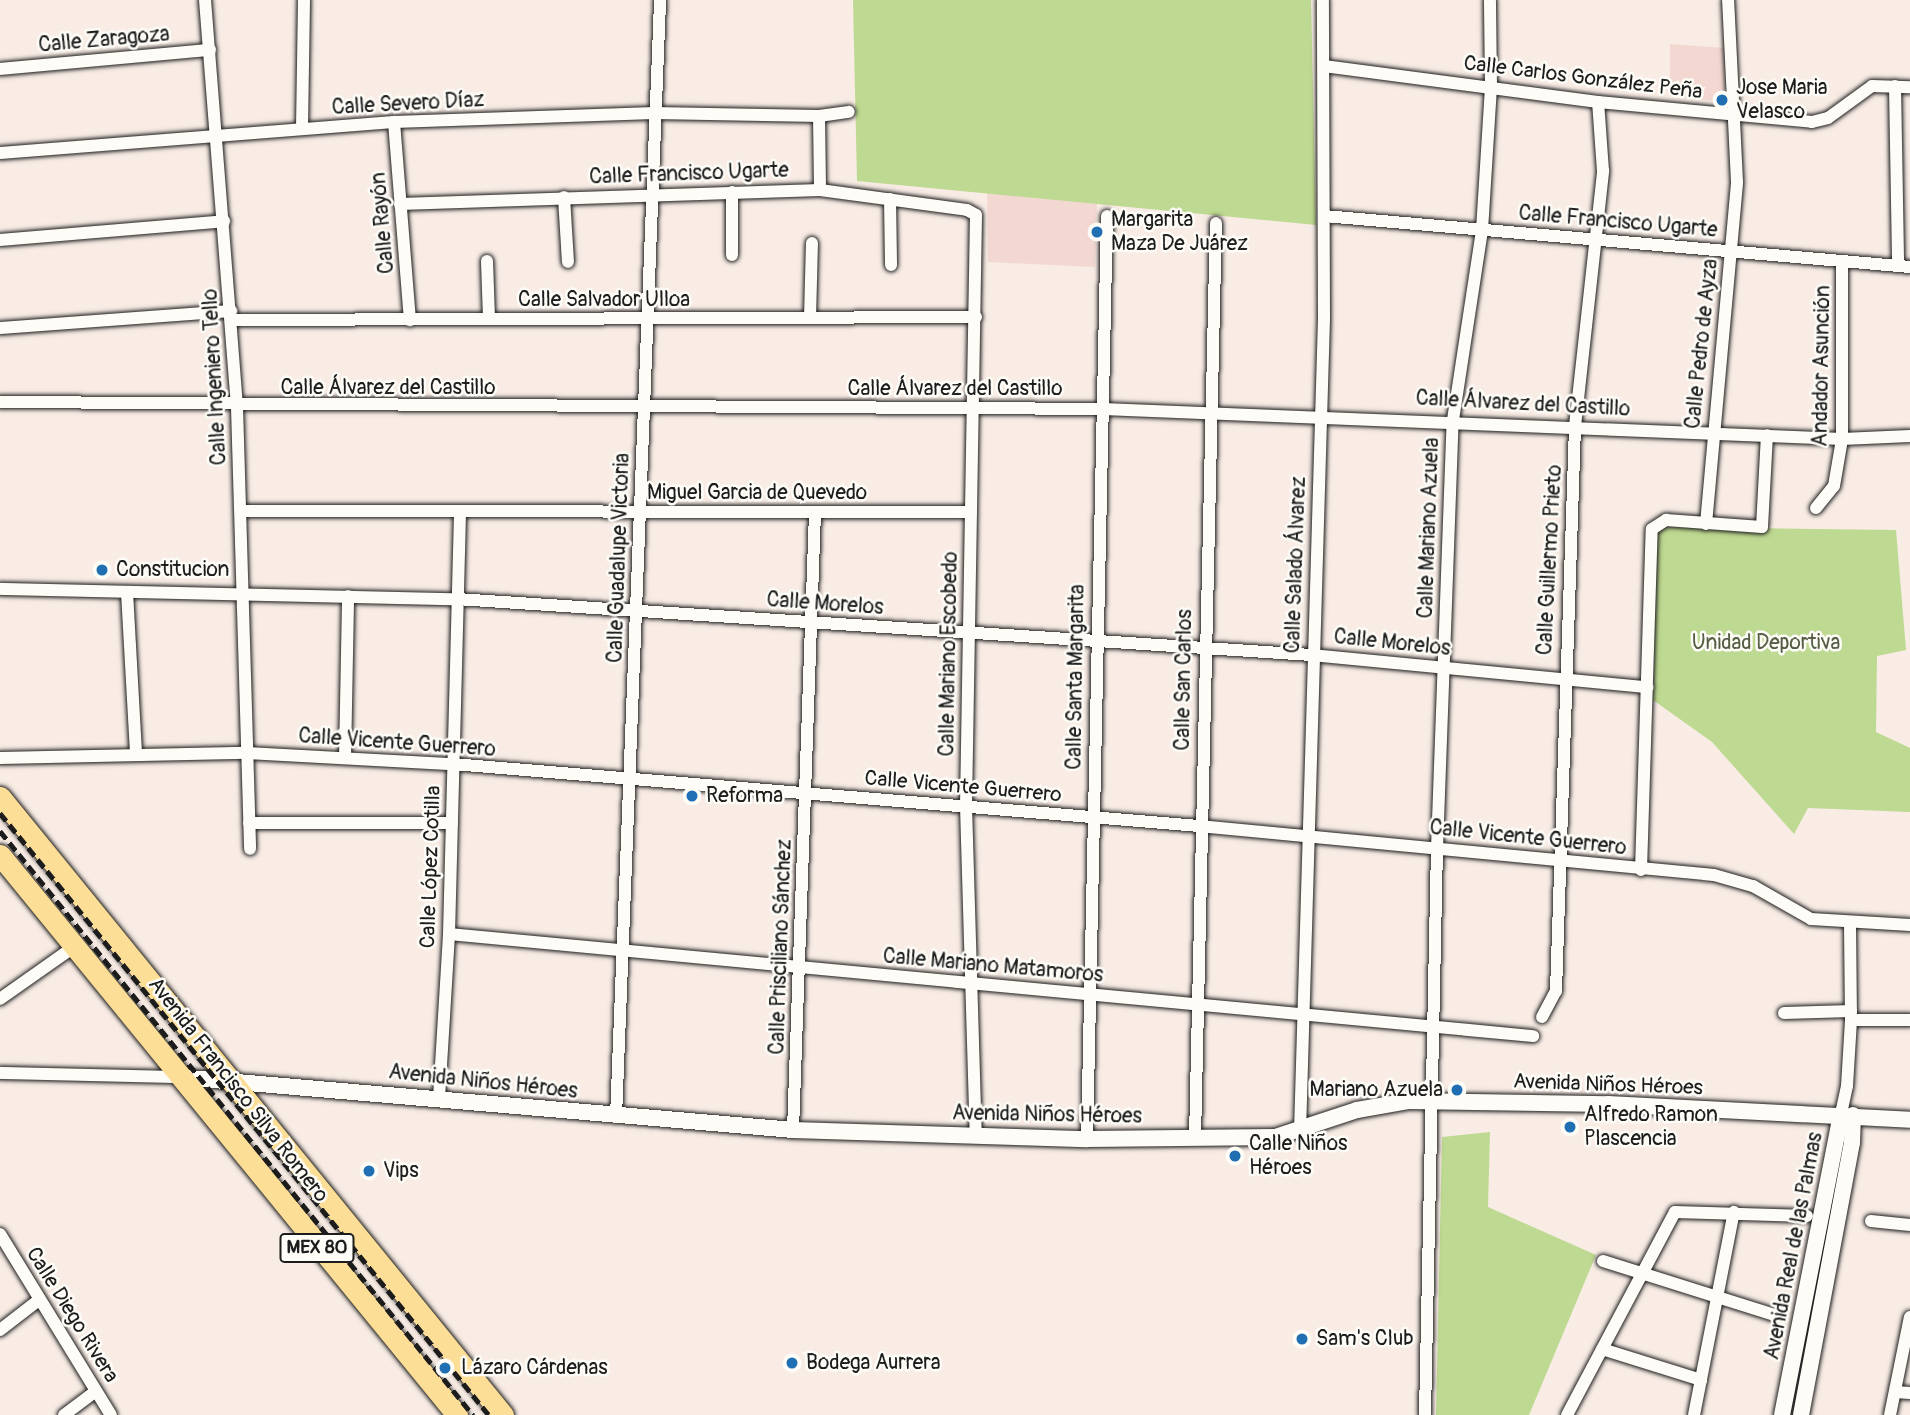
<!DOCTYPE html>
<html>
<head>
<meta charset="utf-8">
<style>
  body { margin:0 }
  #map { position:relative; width:1910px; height:1415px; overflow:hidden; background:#f8ece5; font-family:Pangolin,sans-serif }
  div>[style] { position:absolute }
  .built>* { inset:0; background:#f2d8d0 }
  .green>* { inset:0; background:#bed991 }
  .roads { filter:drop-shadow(0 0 2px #1c1c1c) drop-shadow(0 0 2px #1c1c1c) }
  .minor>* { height:12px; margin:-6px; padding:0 6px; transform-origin:6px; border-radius:6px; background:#fdfcf7 }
  .tertiary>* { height:16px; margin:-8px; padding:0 8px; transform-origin:8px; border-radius:8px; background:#fdfcf7 }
  .primary>* { height:21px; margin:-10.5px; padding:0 10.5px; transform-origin:10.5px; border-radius:10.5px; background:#fdde96 }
  .rail>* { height:4.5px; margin-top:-2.25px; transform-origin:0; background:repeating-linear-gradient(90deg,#1c1c1c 0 10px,transparent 0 15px) }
  .dots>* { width:19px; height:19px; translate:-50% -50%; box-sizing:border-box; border:4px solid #fdfcf7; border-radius:50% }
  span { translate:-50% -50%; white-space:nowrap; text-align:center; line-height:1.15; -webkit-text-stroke:5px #fdfcf7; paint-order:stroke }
  .shield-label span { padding:2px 5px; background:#fdfcf7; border:2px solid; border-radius:5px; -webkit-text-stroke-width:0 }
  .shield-label { font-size:19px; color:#1c1c1c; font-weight:700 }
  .street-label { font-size:21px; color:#1c1c1c }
  .poi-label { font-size:21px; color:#1c1c1c }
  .left { translate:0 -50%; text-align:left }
  .right { translate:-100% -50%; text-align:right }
  .park-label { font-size:21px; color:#555e45 }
</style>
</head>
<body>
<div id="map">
  <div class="built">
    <i style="clip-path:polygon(1670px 44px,1724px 48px,1724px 102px,1670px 96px)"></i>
    <i style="clip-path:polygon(987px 193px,1097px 204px,1095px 267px,988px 262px)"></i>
  </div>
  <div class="green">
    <i style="clip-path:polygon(853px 0,1311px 0,1316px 225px,857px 181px)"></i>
    <i style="clip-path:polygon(1657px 527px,1896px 530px,1906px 650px,1877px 656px,1876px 732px,1910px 748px,1910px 812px,1808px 808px,1794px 834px,1712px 742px,1653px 700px)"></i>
    <i style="clip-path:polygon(1490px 1132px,1488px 1207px,1596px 1255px,1529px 1415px,1436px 1415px,1442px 1137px)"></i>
  </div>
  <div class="roads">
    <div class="minor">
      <i style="left:205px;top:0;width:408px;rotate:85.5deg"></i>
      <i style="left:237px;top:407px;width:442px;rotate:88.3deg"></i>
      <i style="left:1324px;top:66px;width:276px;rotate:7.5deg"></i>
      <i style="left:1598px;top:102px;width:215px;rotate:5.3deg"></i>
      <i style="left:1812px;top:122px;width:16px;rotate:-14deg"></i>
      <i style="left:1828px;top:118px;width:54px;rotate:-36deg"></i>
      <i style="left:1872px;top:86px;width:38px;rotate:2deg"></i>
      <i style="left:0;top:69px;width:211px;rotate:-5.2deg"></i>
      <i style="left:1895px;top:86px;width:180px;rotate:89deg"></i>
      <i style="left:819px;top:116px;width:74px;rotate:89.2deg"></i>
      <i style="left:394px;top:122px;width:199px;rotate:85.4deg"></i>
      <i style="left:302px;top:128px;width:128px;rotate:-89.1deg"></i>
      <i style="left:0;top:153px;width:395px;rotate:-4.5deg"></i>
      <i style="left:394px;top:122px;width:260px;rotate:-2deg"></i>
      <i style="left:654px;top:113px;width:165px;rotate:1deg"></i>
      <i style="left:819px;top:116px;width:30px;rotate:-8deg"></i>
      <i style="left:732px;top:192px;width:63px;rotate:90deg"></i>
      <i style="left:564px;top:197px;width:65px;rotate:86.5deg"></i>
      <i style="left:890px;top:199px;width:66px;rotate:89.1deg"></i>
      <i style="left:400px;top:204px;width:420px;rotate:-1.9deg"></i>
      <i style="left:820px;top:190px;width:148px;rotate:7.7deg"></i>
      <i style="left:967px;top:210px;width:10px;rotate:29deg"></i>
      <i style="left:976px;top:215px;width:591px;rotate:90.97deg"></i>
      <i style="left:966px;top:806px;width:329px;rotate:88.3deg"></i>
      <i style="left:1324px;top:216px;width:588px;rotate:4.97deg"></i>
      <i style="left:0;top:240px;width:225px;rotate:-4.8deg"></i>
      <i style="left:487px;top:261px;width:58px;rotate:88deg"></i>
      <i style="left:810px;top:318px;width:75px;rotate:-88.5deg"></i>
      <i style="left:232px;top:320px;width:744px;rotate:-0.23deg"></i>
      <i style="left:0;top:328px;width:232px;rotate:-4.2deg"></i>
      <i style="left:0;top:402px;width:1103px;rotate:0.36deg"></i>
      <i style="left:1103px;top:409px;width:740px;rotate:2.32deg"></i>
      <i style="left:1842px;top:439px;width:68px;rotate:-2.5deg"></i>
      <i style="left:1816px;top:508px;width:28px;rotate:-51deg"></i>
      <i style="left:1834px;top:486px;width:48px;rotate:-80.3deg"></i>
      <i style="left:1842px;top:439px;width:178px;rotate:-90deg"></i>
      <i style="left:242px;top:511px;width:729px;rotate:0.08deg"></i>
      <i style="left:1706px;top:524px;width:343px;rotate:-84.8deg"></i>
      <i style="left:1737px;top:182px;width:182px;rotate:-92.8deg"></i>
      <i style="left:0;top:589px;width:457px;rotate:1.3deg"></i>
      <i style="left:457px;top:599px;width:857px;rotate:3.75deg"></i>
      <i style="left:1312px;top:655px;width:337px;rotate:5.5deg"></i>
      <i style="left:127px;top:592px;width:163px;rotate:86.8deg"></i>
      <i style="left:0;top:758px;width:247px;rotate:-1.2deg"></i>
      <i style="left:247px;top:753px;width:206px;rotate:3.1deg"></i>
      <i style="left:453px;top:764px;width:749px;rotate:4.75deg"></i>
      <i style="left:1199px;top:826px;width:517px;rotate:5.44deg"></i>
      <i style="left:1714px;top:875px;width:41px;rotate:15.8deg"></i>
      <i style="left:1753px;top:886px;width:67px;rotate:29.6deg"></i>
      <i style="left:1811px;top:919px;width:99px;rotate:3.5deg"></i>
      <i style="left:345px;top:758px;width:162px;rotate:-88.9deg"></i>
      <i style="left:249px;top:823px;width:203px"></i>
      <i style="left:1641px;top:870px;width:341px;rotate:-88.2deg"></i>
      <i style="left:1652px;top:529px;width:17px;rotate:-33deg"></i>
      <i style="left:1666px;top:520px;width:96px;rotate:4.2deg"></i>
      <i style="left:1762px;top:527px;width:92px;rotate:-86.9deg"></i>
      <i style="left:449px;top:934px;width:1089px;rotate:5.38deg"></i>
      <i style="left:0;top:999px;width:92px;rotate:-35.2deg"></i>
      <i style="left:1784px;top:1013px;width:67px;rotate:-1.7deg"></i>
      <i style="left:1542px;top:1017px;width:30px;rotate:-62deg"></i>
      <i style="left:1556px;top:991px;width:565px;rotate:-88.07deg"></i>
      <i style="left:1575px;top:426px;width:257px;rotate:-83.7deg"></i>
      <i style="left:1603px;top:171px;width:69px;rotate:-94.1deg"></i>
      <i style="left:1851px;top:1020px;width:59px"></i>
      <i style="left:0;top:1073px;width:179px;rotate:1.3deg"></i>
      <i style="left:439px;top:1098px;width:164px;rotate:-86.5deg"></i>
      <i style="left:449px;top:934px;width:423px;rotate:-88.5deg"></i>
      <i style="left:1841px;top:1114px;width:29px;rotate:-78deg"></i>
      <i style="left:1847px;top:1086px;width:66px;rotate:-86.5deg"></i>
      <i style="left:1851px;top:1020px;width:97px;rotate:-90.6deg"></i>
      <i style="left:616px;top:1117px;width:1118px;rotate:-87.74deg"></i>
      <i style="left:793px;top:1130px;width:617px;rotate:-87.96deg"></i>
      <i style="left:1300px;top:1132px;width:815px;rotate:-88.31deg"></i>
      <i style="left:1324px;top:317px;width:317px;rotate:-90.2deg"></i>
      <i style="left:1195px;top:1138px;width:915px;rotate:-88.69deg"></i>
      <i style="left:1087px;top:1139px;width:923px;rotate:-88.76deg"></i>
      <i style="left:1871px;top:1221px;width:39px;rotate:6deg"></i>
      <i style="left:0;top:1234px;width:212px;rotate:58.5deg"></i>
      <i style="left:1603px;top:1261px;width:179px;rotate:17.5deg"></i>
      <i style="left:0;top:1330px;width:49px;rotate:-37.6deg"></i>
      <i style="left:1602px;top:1349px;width:104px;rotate:17.4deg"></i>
      <i style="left:1895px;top:1392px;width:15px;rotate:4deg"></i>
      <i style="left:64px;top:1415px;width:40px;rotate:-37deg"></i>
      <i style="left:1425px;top:1415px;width:567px;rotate:-88.79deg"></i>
      <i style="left:1437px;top:848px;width:428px;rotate:-87.9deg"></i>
      <i style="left:1453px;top:420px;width:192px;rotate:-81.3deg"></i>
      <i style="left:1482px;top:230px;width:144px;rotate:-86.4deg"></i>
      <i style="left:1491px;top:86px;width:86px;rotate:-90.7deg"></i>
      <i style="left:1567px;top:1415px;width:230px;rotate:-62deg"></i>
      <i style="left:1675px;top:1212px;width:132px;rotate:1.7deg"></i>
      <i style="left:1694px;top:1415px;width:207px;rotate:-78.9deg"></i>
      <i style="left:1890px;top:1415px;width:100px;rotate:-78.5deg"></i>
    </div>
    <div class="tertiary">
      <i style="left:179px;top:1077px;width:616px;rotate:4.93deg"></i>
      <i style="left:793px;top:1130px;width:294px;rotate:1.8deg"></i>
      <i style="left:1087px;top:1139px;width:188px;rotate:-0.6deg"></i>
      <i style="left:1275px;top:1137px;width:86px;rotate:-18.2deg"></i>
      <i style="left:1357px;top:1110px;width:53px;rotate:-9.8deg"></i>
      <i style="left:1409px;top:1101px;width:199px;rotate:0.9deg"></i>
      <i style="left:1608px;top:1104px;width:302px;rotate:3deg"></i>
      <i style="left:1782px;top:1415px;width:307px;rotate:-78.9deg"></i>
      <i style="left:1801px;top:1415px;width:277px;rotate:-79.4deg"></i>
      <i style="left:1852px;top:1143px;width:28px;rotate:-88deg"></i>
    </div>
    <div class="primary">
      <i style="left:0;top:797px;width:797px;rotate:50.86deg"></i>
      <i style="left:0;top:855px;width:723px;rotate:50.78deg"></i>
    </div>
  </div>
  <div class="rail">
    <i style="left:0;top:813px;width:776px;rotate:50.91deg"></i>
    <i style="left:0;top:831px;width:752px;rotate:50.99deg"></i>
  </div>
  <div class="dots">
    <i style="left:1722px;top:100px;background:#1f6fb2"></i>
    <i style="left:1097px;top:232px;background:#1f6fb2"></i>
    <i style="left:102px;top:570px;background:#1f6fb2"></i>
    <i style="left:692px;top:796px;background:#1f6fb2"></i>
    <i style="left:1457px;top:1090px;background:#1f6fb2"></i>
    <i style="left:1570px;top:1127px;background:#1f6fb2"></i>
    <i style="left:1235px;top:1156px;background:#1f6fb2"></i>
    <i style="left:369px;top:1171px;background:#1f6fb2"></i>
    <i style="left:1302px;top:1339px;background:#1f6fb2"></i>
    <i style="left:792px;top:1363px;background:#1f6fb2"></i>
    <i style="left:445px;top:1368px;background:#1f6fb2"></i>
  </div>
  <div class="shield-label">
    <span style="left:317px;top:1248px">MEX 80</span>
  </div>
  <div class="street-label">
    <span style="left:104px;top:40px;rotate:-5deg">Calle Zaragoza</span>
    <span style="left:1583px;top:78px;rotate:7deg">Calle Carlos González Peña</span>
    <span style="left:408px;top:104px;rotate:-3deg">Calle Severo Díaz</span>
    <span style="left:689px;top:174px;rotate:-2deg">Calle Francisco Ugarte</span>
    <span style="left:1618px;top:222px;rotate:5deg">Calle Francisco Ugarte</span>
    <span style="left:383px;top:223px;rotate:-95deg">Calle Rayón</span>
    <span style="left:604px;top:300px">Calle Salvador Ulloa</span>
    <span style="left:1702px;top:344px;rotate:-84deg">Calle Pedro de Ayza</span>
    <span style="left:1822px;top:366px;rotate:-89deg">Andador Asunción</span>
    <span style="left:215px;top:377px;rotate:-93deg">Calle Ingeniero Tello</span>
    <span style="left:388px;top:388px">Calle Álvarez del Castillo</span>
    <span style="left:955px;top:389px">Calle Álvarez del Castillo</span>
    <span style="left:1523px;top:404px;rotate:3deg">Calle Álvarez del Castillo</span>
    <span style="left:757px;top:493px">Miguel Garcia de Quevedo</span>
    <span style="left:1429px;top:528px;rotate:-88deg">Calle Mariano Azuela</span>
    <span style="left:619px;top:558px;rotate:-88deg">Calle Guadalupe Victoria</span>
    <span style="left:1550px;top:560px;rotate:-87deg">Calle Guillermo Prieto</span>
    <span style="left:1296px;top:565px;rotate:-88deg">Calle Salado Álvarez</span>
    <span style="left:825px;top:604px;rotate:4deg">Calle Morelos</span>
    <span style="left:1392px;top:643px;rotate:6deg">Calle Morelos</span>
    <span style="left:949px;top:654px;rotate:-89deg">Calle Mariano Escobedo</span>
    <span style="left:1076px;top:677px;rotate:-89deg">Calle Santa Margarita</span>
    <span style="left:1184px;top:680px;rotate:-89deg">Calle San Carlos</span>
    <span style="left:397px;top:743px;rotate:4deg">Calle Vicente Guerrero</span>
    <span style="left:963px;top:787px;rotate:5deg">Calle Vicente Guerrero</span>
    <span style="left:1528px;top:838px;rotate:6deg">Calle Vicente Guerrero</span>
    <span style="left:431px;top:867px;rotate:-88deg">Calle López Cotilla</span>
    <span style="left:781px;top:947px;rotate:-88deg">Calle Prisciliano Sánchez</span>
    <span style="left:993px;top:966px;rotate:5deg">Calle Mariano Matamoros</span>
    <span style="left:483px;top:1082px;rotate:6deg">Avenida Niños Héroes</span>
    <span style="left:1608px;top:1085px;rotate:2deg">Avenida Niños Héroes</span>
    <span style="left:238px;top:1090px;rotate:52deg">Avenida Francisco Silva Romero</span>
    <span style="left:1047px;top:1115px;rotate:1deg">Avenida Niños Héroes</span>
    <span style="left:1794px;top:1246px;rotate:-79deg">Avenida Real de las Palmas</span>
    <span style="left:72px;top:1315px;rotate:58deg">Calle Diego Rivera</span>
  </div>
  <div class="poi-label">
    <span class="left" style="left:1736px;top:100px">Jose Maria<br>Velasco</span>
    <span class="left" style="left:1111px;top:232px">Margarita<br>Maza De Juárez</span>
    <span class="left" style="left:116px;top:570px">Constitucion</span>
    <span class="left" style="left:706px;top:796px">Reforma</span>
    <span class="right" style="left:1443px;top:1090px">Mariano Azuela</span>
    <span class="left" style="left:1584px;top:1127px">Alfredo Ramon<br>Plascencia</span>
    <span class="left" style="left:1249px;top:1156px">Calle Niños<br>Héroes</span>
    <span class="left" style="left:383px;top:1171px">Vips</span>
    <span class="left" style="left:1316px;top:1339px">Sam's Club</span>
    <span class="left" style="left:806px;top:1363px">Bodega Aurrera</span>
    <span class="left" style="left:461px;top:1368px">Lázaro Cárdenas</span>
  </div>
  <div class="park-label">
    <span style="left:1766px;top:643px">Unidad Deportiva</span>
  </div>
</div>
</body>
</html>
